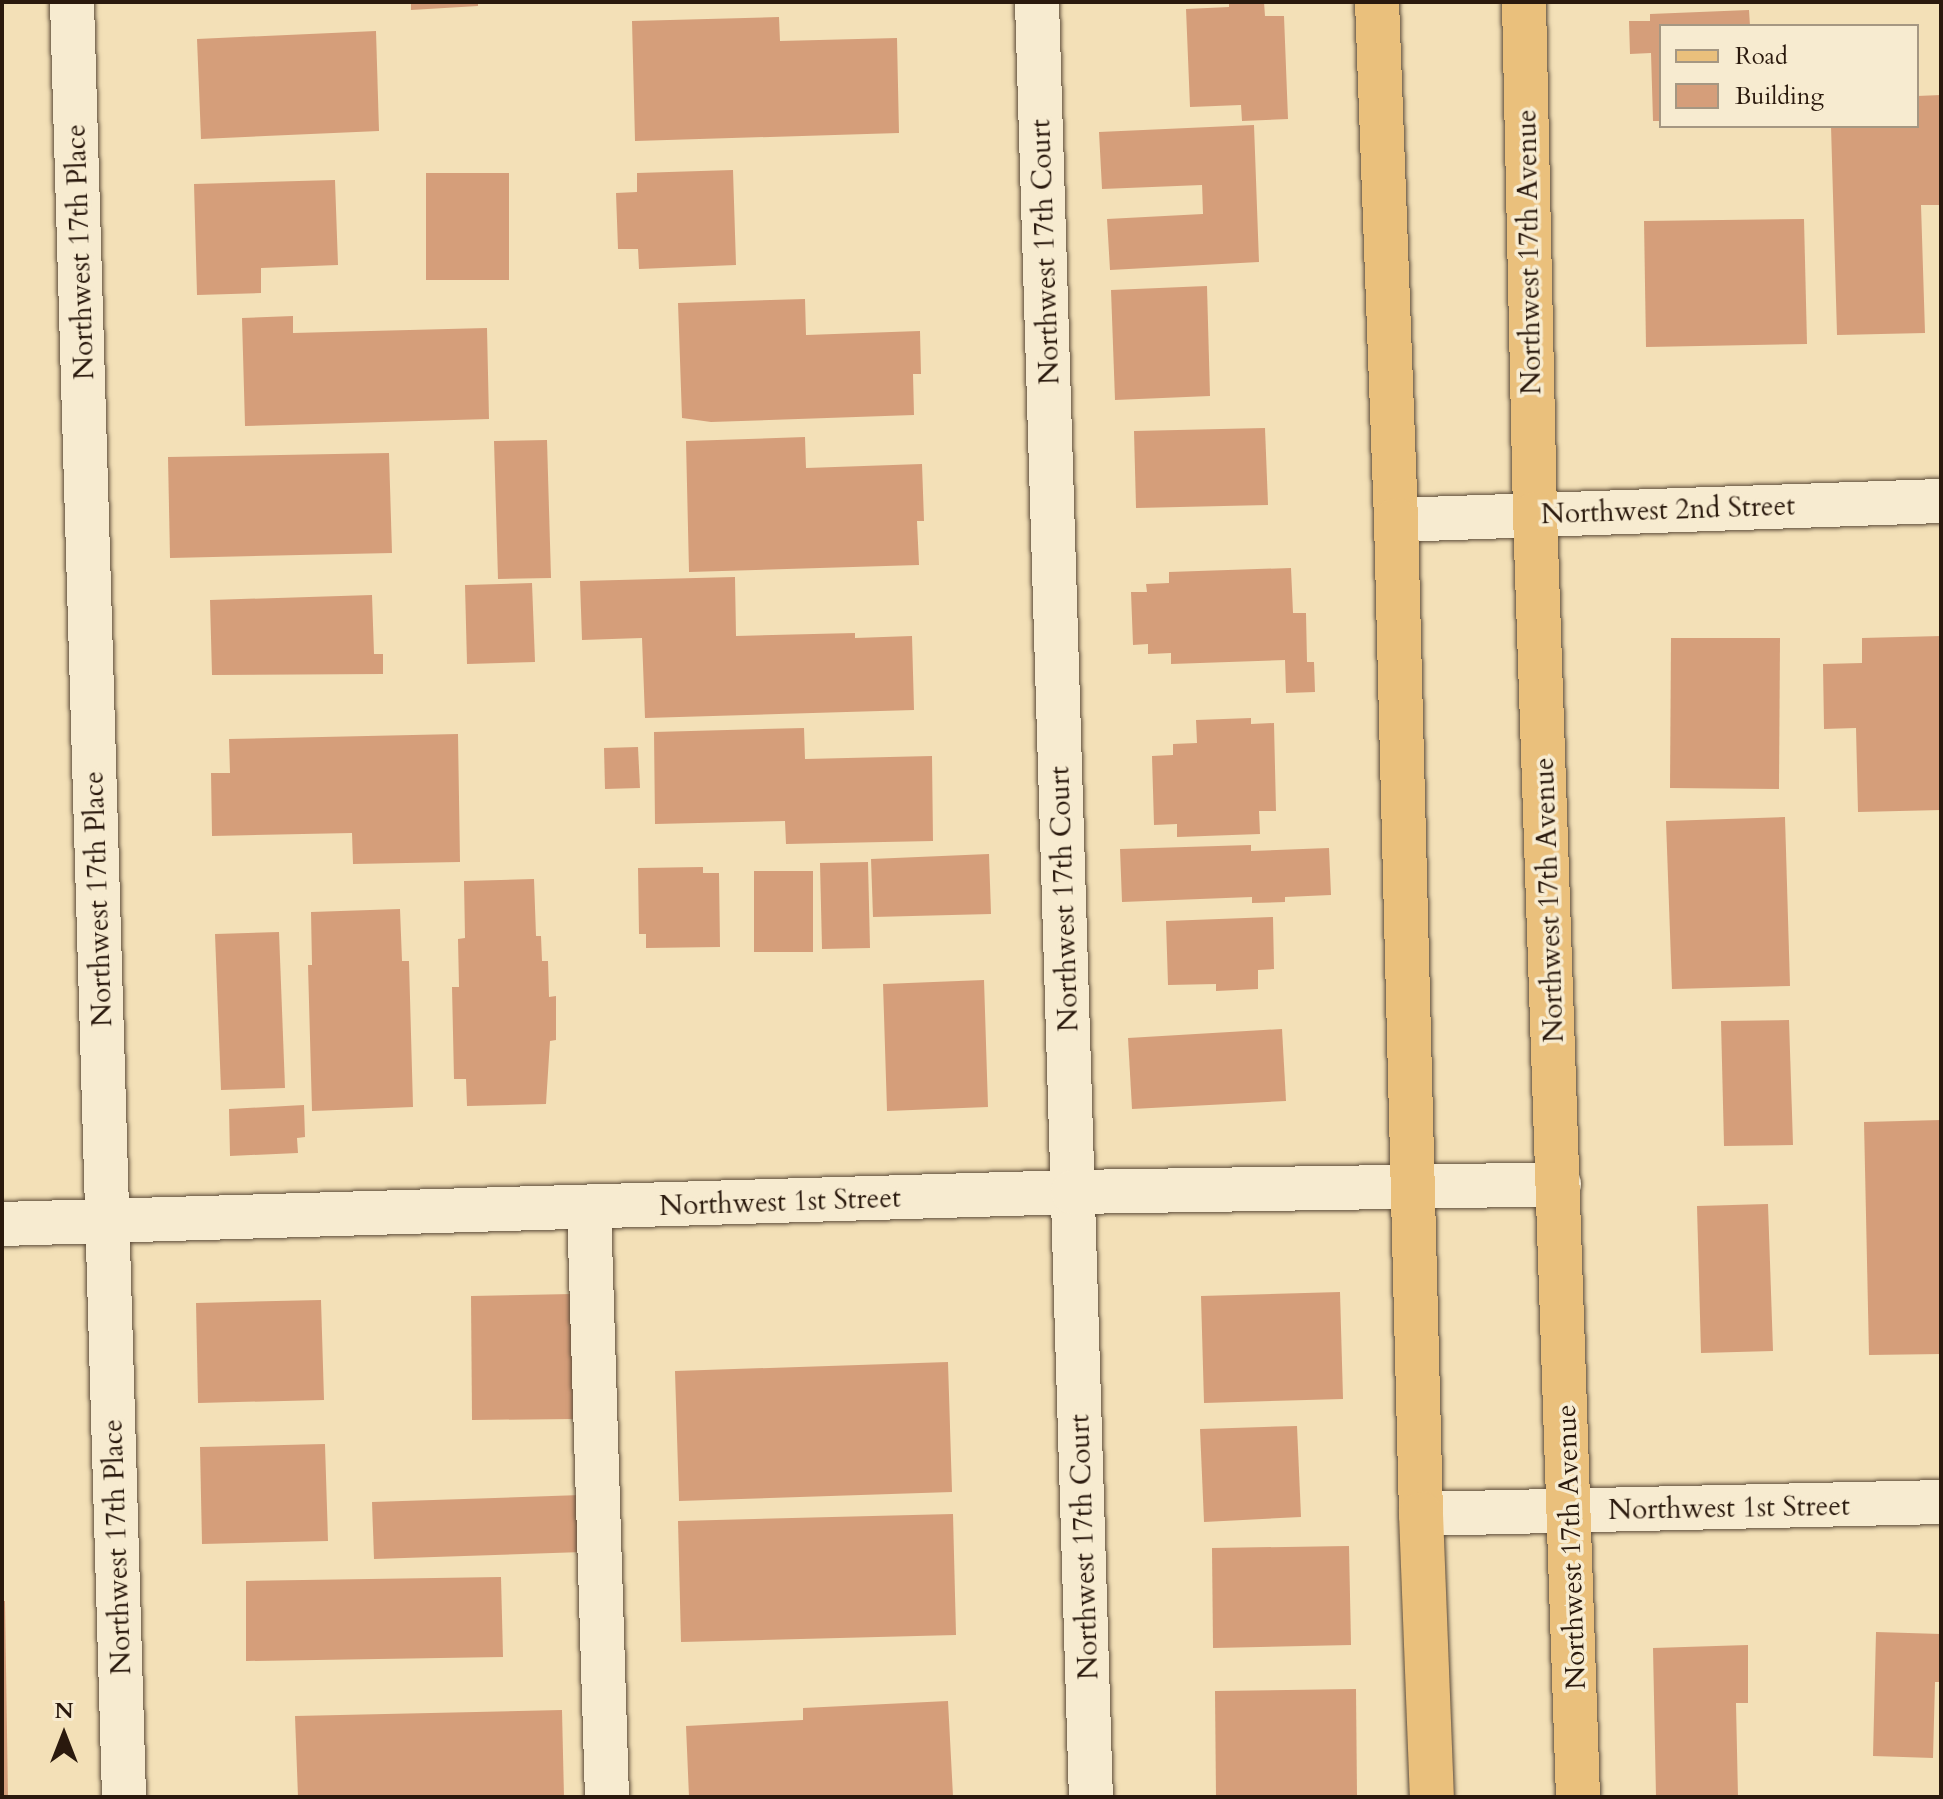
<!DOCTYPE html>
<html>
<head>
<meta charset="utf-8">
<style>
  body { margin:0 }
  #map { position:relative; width:1943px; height:1799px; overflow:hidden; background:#f3e0b7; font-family:Cardo,serif }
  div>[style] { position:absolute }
  .building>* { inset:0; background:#d59e7a }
  .roads { filter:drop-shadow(0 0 2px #5c4b38) drop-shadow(0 0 2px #5c4b38) }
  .minor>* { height:44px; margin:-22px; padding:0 22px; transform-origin:22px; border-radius:22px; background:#f7ebd0 }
  .major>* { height:44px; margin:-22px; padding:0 22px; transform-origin:22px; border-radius:22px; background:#eac07c }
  span { translate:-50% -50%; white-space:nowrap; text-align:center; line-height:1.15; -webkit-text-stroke:7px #f7ebd0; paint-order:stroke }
  .street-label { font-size:28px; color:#2a190d }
  .frame { position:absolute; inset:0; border:4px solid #2a190d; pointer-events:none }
  .legend { position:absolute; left:1659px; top:24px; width:260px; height:104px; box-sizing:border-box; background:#f7ebd0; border:2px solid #a59782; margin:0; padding:10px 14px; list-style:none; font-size:24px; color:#2a190d }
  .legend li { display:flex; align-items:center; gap:16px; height:40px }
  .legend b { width:40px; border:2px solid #a59782 }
  .north { position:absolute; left:24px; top:1695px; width:80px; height:80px; -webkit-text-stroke:6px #f7ebd0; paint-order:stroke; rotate:0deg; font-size:22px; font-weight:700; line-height:32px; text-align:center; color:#2a190d }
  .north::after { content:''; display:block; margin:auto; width:28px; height:36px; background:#2a190d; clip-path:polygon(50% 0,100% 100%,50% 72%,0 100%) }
</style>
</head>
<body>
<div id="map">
  <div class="building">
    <i style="clip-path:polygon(411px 2px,478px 2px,478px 6px,411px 10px)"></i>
    <i style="clip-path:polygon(1229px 2px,1264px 2px,1265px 16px,1284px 16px,1288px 119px,1242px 121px,1241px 105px,1190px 107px,1186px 9px,1229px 7px)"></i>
    <i style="clip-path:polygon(1749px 10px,1750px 26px,1661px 26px,1661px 121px,1653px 121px,1651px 53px,1630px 54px,1629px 21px,1650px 21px,1650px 14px)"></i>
    <i style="clip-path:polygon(779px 17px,780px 41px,897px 38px,899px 133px,635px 141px,632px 21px)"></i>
    <i style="clip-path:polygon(376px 31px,379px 131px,201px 139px,197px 39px)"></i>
    <i style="clip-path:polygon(1941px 95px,1941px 205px,1921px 205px,1925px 333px,1837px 335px,1831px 126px,1917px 126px,1917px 96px)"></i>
    <i style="clip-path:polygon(1254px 125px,1259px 262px,1110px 270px,1107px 219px,1203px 214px,1202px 185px,1102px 189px,1099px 132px)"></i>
    <i style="clip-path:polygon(733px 170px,736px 265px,639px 269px,638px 249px,618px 249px,616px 193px,637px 192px,637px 173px)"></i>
    <i style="clip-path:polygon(426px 173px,509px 173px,509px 280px,426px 280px)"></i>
    <i style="clip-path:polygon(335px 180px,338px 265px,261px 268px,261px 293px,197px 295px,194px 184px)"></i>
    <i style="clip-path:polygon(1804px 219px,1807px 344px,1646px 347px,1644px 221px)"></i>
    <i style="clip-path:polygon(1207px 286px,1210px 396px,1115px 400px,1111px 290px)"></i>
    <i style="clip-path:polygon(805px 299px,806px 335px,920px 331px,921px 374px,913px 374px,914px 415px,711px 422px,682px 418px,678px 303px)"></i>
    <i style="clip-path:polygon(293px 316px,293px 333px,487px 328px,489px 419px,245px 426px,242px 318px)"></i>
    <i style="clip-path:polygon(1265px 428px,1268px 505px,1136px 508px,1134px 431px)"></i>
    <i style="clip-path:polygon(805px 437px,806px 468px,922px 464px,924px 521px,917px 521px,919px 565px,689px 572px,686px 441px)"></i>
    <i style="clip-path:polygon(547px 440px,551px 578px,498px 579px,494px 441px)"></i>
    <i style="clip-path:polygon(389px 453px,392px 553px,170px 558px,168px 457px)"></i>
    <i style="clip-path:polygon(1291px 568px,1293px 613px,1306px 613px,1307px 662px,1314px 662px,1315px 692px,1286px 693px,1285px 660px,1171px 664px,1171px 653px,1148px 654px,1148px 644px,1133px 645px,1131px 592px,1147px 592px,1146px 584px,1169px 583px,1169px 572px)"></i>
    <i style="clip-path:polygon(735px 577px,736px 636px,855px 633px,855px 638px,912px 636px,914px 710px,645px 718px,642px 638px,582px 640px,580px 581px)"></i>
    <i style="clip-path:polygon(532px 583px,535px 662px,467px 664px,465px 585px)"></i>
    <i style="clip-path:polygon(372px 595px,374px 654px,383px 654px,383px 674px,212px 675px,210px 600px)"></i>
    <i style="clip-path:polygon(1941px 636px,1941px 810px,1858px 812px,1856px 728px,1824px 729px,1823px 664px,1862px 663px,1862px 638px)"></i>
    <i style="clip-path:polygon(1671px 638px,1780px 638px,1779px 789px,1670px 788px)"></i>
    <i style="clip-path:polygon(1251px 718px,1251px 724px,1274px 723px,1276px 811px,1259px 811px,1260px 834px,1177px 837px,1177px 824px,1154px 825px,1152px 756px,1173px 755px,1173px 744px,1197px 743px,1196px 720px)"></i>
    <i style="clip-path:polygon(804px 728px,805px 759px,932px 756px,933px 841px,786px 844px,785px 821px,655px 824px,654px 732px)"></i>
    <i style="clip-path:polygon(458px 734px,460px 862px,353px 864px,352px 833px,212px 836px,211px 773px,230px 773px,229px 739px)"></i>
    <i style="clip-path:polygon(638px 747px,640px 788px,605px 789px,604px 748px)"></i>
    <i style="clip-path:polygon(1785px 817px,1790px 986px,1672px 989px,1666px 821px)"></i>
    <i style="clip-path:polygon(1251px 845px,1251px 851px,1329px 848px,1331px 895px,1285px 897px,1285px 902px,1252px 903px,1252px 897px,1122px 902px,1120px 849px)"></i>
    <i style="clip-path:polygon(989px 854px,991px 914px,873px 917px,871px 859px)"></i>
    <i style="clip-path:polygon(868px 862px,870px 948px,822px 949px,820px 863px)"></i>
    <i style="clip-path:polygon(703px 867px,703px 873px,719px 873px,720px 947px,646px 948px,646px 934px,639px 934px,638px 868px)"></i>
    <i style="clip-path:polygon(754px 871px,813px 871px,813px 952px,754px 952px)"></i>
    <i style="clip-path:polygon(534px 879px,536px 936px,541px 936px,542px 961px,548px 961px,549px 997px,556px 996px,556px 1040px,550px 1041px,546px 1104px,467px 1106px,466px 1079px,454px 1079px,452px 987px,459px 987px,458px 939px,465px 938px,464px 881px)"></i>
    <i style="clip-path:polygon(400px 909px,402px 961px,409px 961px,413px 1107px,312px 1111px,308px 965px,312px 965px,311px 912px)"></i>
    <i style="clip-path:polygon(1273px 917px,1274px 969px,1258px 970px,1258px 989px,1216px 991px,1216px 984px,1168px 985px,1166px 921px)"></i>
    <i style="clip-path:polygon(279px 932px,285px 1088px,221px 1090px,215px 934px)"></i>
    <i style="clip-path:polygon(984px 980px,988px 1107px,887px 1111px,883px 984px)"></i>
    <i style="clip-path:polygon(1789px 1020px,1793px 1145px,1724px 1146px,1721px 1021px)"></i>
    <i style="clip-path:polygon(1282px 1029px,1286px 1101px,1132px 1109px,1128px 1038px)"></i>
    <i style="clip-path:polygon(304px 1105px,305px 1137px,297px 1138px,298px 1153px,230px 1156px,229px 1109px)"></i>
    <i style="clip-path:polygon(1941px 1120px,1941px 1354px,1869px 1355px,1864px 1122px)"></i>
    <i style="clip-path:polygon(1768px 1204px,1773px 1351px,1701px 1353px,1697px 1206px)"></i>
    <i style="clip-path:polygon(1340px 1292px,1343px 1399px,1204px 1403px,1201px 1296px)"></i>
    <i style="clip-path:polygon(572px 1294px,573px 1419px,472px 1420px,471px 1296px)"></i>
    <i style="clip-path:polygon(321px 1300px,324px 1400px,198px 1403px,196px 1303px)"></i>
    <i style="clip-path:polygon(948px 1362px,952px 1492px,679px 1501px,675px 1371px)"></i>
    <i style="clip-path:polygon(1297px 1426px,1301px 1517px,1204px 1522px,1200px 1429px)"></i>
    <i style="clip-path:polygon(325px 1444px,328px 1541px,202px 1544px,200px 1447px)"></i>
    <i style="clip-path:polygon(581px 1495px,583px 1552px,374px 1559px,372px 1502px)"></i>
    <i style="clip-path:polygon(953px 1514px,956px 1635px,681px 1642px,678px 1521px)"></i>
    <i style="clip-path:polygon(1349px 1546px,1351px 1645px,1213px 1648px,1212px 1548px)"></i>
    <i style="clip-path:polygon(501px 1577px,503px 1657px,246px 1661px,246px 1581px)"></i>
    <i style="clip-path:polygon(2px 1601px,5px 1601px,8px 1797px,2px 1797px)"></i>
    <i style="clip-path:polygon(1876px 1632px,1941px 1634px,1941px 1682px,1935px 1682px,1933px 1758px,1873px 1756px)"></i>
    <i style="clip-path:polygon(1748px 1645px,1748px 1703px,1736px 1703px,1738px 1797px,1656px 1797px,1653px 1648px)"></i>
    <i style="clip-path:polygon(1356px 1689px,1357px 1795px,1216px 1797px,1215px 1691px)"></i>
    <i style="clip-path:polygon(948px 1701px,953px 1796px,689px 1797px,686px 1726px,803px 1720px,803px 1708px)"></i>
    <i style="clip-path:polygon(562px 1710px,564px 1797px,298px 1797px,295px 1716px)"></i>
  </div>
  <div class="roads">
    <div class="minor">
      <i style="left:72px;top:2px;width:1796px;rotate:88.34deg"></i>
      <i style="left:1037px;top:2px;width:1796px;rotate:88.28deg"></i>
      <i style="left:1396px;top:520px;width:545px;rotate:-2deg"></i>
      <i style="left:589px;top:1208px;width:589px;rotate:88.25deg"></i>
      <i style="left:2px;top:1224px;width:1071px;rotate:-1.71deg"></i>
      <i style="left:1073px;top:1192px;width:486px;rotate:-0.9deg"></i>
      <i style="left:1421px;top:1514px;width:520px;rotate:-1.32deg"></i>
    </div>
    <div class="major">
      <i style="left:1377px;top:2px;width:518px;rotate:87.9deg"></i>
      <i style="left:1396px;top:520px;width:994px;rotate:88.56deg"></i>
      <i style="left:1421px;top:1514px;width:283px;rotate:87.8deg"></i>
      <i style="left:1524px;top:2px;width:512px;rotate:88.77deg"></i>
      <i style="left:1535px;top:514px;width:1284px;rotate:88.08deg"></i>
    </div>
  </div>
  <div class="street-label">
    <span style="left:80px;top:252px;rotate:-92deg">Northwest 17th Place</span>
    <span style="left:1045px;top:252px;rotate:-92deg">Northwest 17th Court</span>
    <span style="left:1529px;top:252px;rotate:-91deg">Northwest 17th Avenue</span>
    <span style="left:1668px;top:510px;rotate:-2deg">Northwest 2nd Street</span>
    <span style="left:98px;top:899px;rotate:-92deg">Northwest 17th Place</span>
    <span style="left:1064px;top:899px;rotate:-92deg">Northwest 17th Court</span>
    <span style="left:1549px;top:900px;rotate:-92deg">Northwest 17th Avenue</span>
    <span style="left:780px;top:1202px;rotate:-2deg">Northwest 1st Street</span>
    <span style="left:1729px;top:1508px;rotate:-1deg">Northwest 1st Street</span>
    <span style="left:117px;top:1547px;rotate:-92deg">Northwest 17th Place</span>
    <span style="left:1084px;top:1547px;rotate:-92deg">Northwest 17th Court</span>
    <span style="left:1571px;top:1547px;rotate:-92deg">Northwest 17th Avenue</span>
  </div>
  <div class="frame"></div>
  <ul class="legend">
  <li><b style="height:10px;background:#eac07c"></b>Road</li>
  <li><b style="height:22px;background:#d59e7a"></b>Building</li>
  </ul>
  <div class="north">N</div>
</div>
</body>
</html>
